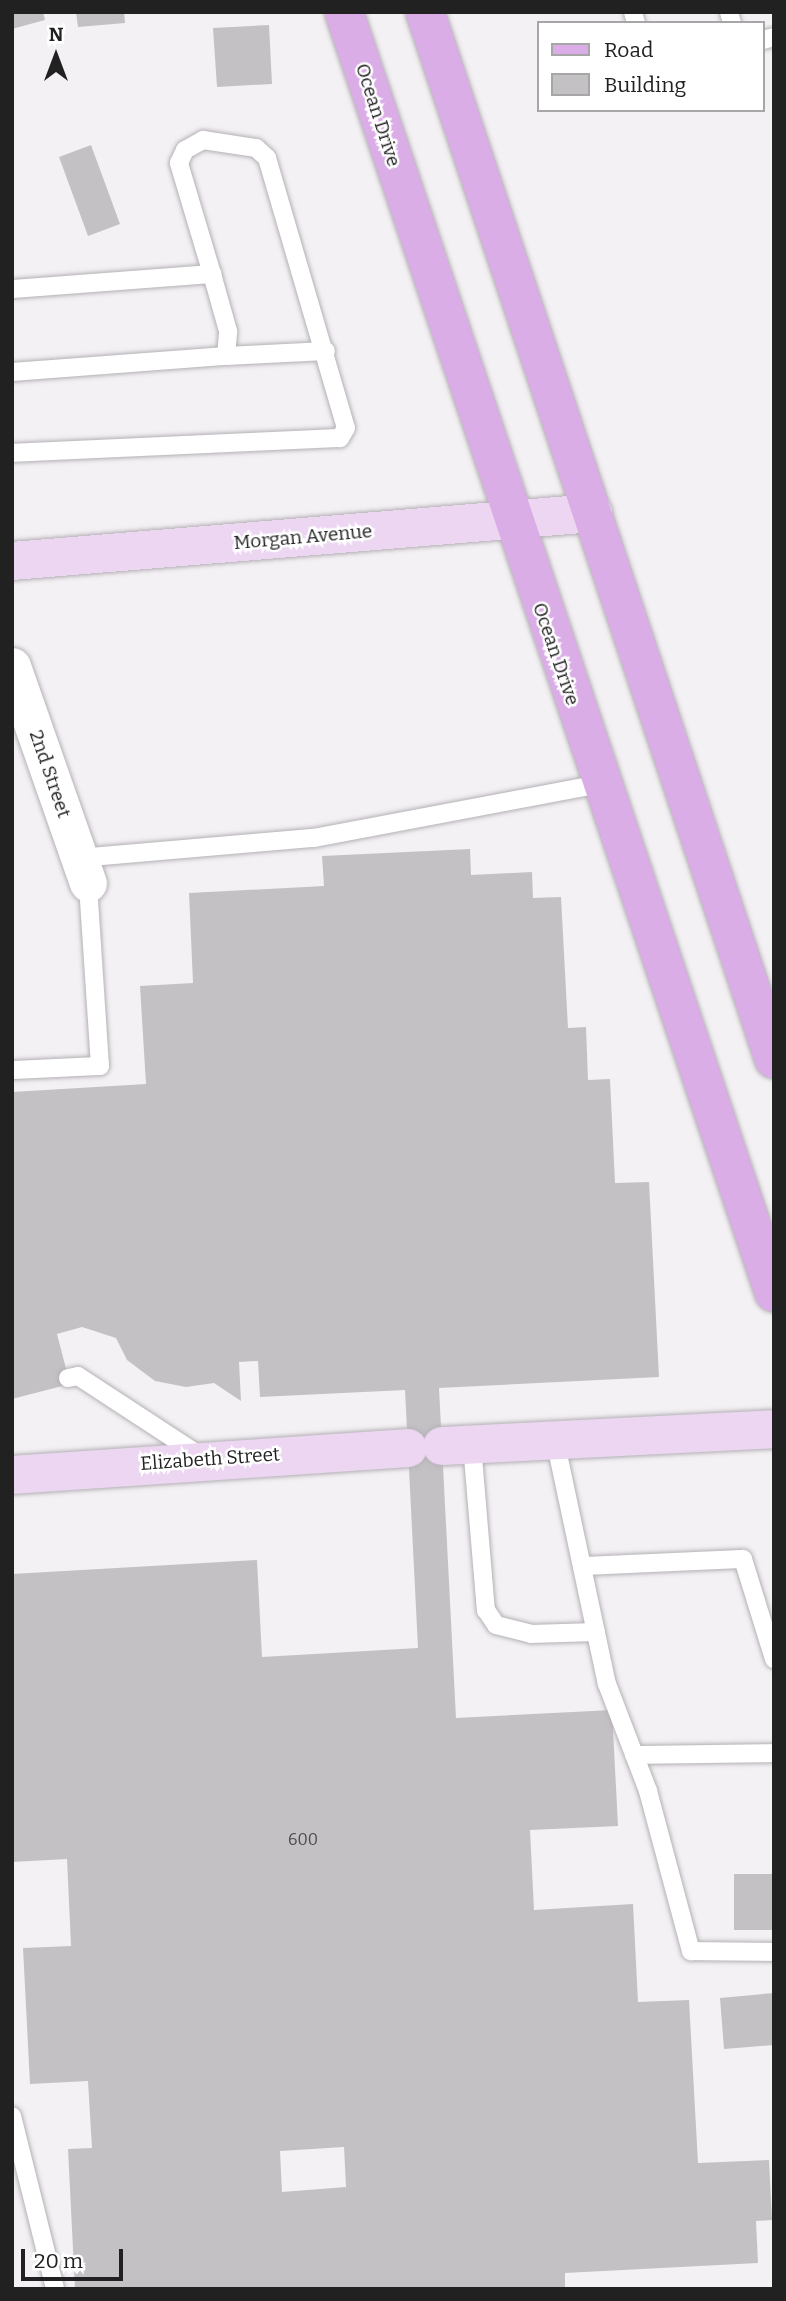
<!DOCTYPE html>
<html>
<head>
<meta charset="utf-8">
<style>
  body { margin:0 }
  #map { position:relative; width:786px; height:2301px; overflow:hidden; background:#f4f1f5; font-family:Bitter,serif }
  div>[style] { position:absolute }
  .building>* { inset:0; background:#c4c1c5 }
  .roads { filter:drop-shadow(0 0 2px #b4b1b5) drop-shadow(0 0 2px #b4b1b5) }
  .lane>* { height:18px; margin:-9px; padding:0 9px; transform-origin:9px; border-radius:9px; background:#fff }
  .street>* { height:37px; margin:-18.5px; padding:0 18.5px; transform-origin:18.5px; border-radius:18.5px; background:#fff }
  .secondary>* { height:38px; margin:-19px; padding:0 19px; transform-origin:19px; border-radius:19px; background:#ecd6f2 }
  .primary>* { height:38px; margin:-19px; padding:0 19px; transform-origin:19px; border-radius:19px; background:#daade6 }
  span { translate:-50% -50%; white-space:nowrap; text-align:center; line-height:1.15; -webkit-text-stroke:5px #fff; paint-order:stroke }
  .number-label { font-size:16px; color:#4a494b }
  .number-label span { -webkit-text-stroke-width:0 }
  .street-label { font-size:19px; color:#222122 }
  .frame { position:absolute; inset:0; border:14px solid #222122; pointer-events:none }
  .legend { position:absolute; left:537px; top:21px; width:228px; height:91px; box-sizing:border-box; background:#fff; border:2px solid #a7a6a7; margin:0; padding:9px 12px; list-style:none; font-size:21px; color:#222122 }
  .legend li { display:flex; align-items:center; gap:14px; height:35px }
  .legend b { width:35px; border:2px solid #a7a6a7 }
  .north { position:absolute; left:21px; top:21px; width:70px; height:70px; -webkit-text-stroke:5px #fff; paint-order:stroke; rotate:0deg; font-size:19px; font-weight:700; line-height:28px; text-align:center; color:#222122 }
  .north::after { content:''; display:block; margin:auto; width:24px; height:32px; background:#222122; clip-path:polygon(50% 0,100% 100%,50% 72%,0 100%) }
  .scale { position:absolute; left:21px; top:2249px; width:102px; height:32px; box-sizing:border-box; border:4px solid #222122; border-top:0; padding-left:9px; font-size:21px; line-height:24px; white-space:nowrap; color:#222122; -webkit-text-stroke:5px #fff; paint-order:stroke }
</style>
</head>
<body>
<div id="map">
  <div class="building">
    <i style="clip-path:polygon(12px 12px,43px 12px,45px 20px,12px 29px)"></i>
    <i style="clip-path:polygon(76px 12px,124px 12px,125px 23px,78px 27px)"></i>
    <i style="clip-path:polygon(269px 25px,272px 84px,217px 87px,213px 28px)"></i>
    <i style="clip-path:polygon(91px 145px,120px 224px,88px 236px,59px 157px)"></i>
    <i style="clip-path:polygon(evenodd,470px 849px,471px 875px,532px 872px,533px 898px,561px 897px,568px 1028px,586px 1027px,588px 1080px,610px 1079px,615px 1183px,649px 1182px,659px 1377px,439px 1388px,456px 1718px,612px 1710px,618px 1826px,530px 1830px,534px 1910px,633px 1904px,638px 2002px,689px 2000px,698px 2163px,769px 2160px,772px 2220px,756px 2221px,758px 2263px,565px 2273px,565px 2289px,75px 2289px,68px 2149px,92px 2148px,88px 2081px,30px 2084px,23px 1948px,71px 1946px,67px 1859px,12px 1862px,12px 1574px,257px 1560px,262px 1657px,418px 1648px,405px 1390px,260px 1397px,258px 1361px,239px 1362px,241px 1401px,214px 1383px,186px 1387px,155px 1381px,127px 1360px,116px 1338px,82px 1327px,57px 1334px,70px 1384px,12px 1399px,12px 1092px,146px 1084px,140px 986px,193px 983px,189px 893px,324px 886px,322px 856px,470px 849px,344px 2147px,346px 2187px,282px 2192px,280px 2151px,344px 2147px)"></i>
    <i style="clip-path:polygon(734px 1874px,774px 1874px,774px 1930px,734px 1930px)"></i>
    <i style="clip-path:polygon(774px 1993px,774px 2045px,724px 2049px,720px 1998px)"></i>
  </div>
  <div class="roads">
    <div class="lane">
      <i style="left:633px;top:12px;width:11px;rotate:75deg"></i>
      <i style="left:729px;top:12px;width:11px;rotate:75deg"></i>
      <i style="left:763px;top:40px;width:11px;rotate:-15deg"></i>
      <i style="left:12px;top:289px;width:201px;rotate:-4.3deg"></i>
      <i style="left:212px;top:274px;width:116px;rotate:-106.6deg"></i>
      <i style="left:179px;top:163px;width:14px;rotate:-65deg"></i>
      <i style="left:185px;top:150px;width:21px;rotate:-29deg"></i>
      <i style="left:203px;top:140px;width:54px;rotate:8.6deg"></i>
      <i style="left:256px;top:148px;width:15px;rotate:42deg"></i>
      <i style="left:267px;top:158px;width:281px;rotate:73.7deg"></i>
      <i style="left:346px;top:428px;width:12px;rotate:121deg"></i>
      <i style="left:340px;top:438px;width:328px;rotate:177.4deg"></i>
      <i style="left:226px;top:356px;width:100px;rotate:-2.9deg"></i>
      <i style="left:12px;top:372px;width:215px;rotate:-4.3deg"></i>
      <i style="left:226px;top:356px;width:25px;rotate:-85deg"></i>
      <i style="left:228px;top:331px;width:59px;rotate:-105.7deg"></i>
      <i style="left:79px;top:858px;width:236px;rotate:-4.9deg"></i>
      <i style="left:314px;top:838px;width:292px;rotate:-10.7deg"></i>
      <i style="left:12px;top:1070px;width:88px;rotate:-2.6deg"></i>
      <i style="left:100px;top:1066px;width:183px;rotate:-93.8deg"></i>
      <i style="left:68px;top:1378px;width:10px;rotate:-11deg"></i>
      <i style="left:78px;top:1376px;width:148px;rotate:33.2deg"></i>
      <i style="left:555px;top:1440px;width:249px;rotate:78deg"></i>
      <i style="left:607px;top:1684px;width:115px;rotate:69deg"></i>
      <i style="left:648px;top:1791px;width:166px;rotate:75deg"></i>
      <i style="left:691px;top:1951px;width:83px;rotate:0.7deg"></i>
      <i style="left:472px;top:1445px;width:166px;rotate:85.2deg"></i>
      <i style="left:486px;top:1610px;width:18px;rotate:56deg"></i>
      <i style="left:496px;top:1625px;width:36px;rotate:14deg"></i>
      <i style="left:531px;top:1634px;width:65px;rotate:-1.8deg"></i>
      <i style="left:582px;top:1566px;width:161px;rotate:-2.5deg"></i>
      <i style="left:743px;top:1559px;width:105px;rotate:72.8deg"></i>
      <i style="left:634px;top:1755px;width:140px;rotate:-0.8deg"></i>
      <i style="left:12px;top:2116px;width:178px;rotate:76deg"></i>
    </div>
    <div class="street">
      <i style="left:12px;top:666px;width:230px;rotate:70.7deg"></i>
    </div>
    <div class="secondary">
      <i style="left:12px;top:561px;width:583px;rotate:-4.72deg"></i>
      <i style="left:442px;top:1446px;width:332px;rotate:-2.9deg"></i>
      <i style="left:12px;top:1475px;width:397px;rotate:-3.9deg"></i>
    </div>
    <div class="primary">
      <i style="left:344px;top:12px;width:1351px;rotate:71.44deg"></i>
      <i style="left:425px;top:12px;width:1104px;rotate:71.57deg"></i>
    </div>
  </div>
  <div class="number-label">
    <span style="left:303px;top:1840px">600</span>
  </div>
  <div class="street-label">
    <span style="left:378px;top:115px;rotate:72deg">Ocean Drive</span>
    <span style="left:303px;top:537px;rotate:-5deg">Morgan Avenue</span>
    <span style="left:556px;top:654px;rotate:71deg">Ocean Drive</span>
    <span style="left:50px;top:774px;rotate:71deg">2nd Street</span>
    <span style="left:210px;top:1459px;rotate:-4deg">Elizabeth Street</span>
  </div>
  <div class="frame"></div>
  <ul class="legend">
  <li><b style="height:9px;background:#daade6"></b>Road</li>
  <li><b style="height:19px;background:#c4c1c5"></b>Building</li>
  </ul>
  <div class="north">N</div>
  <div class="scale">20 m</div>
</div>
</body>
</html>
